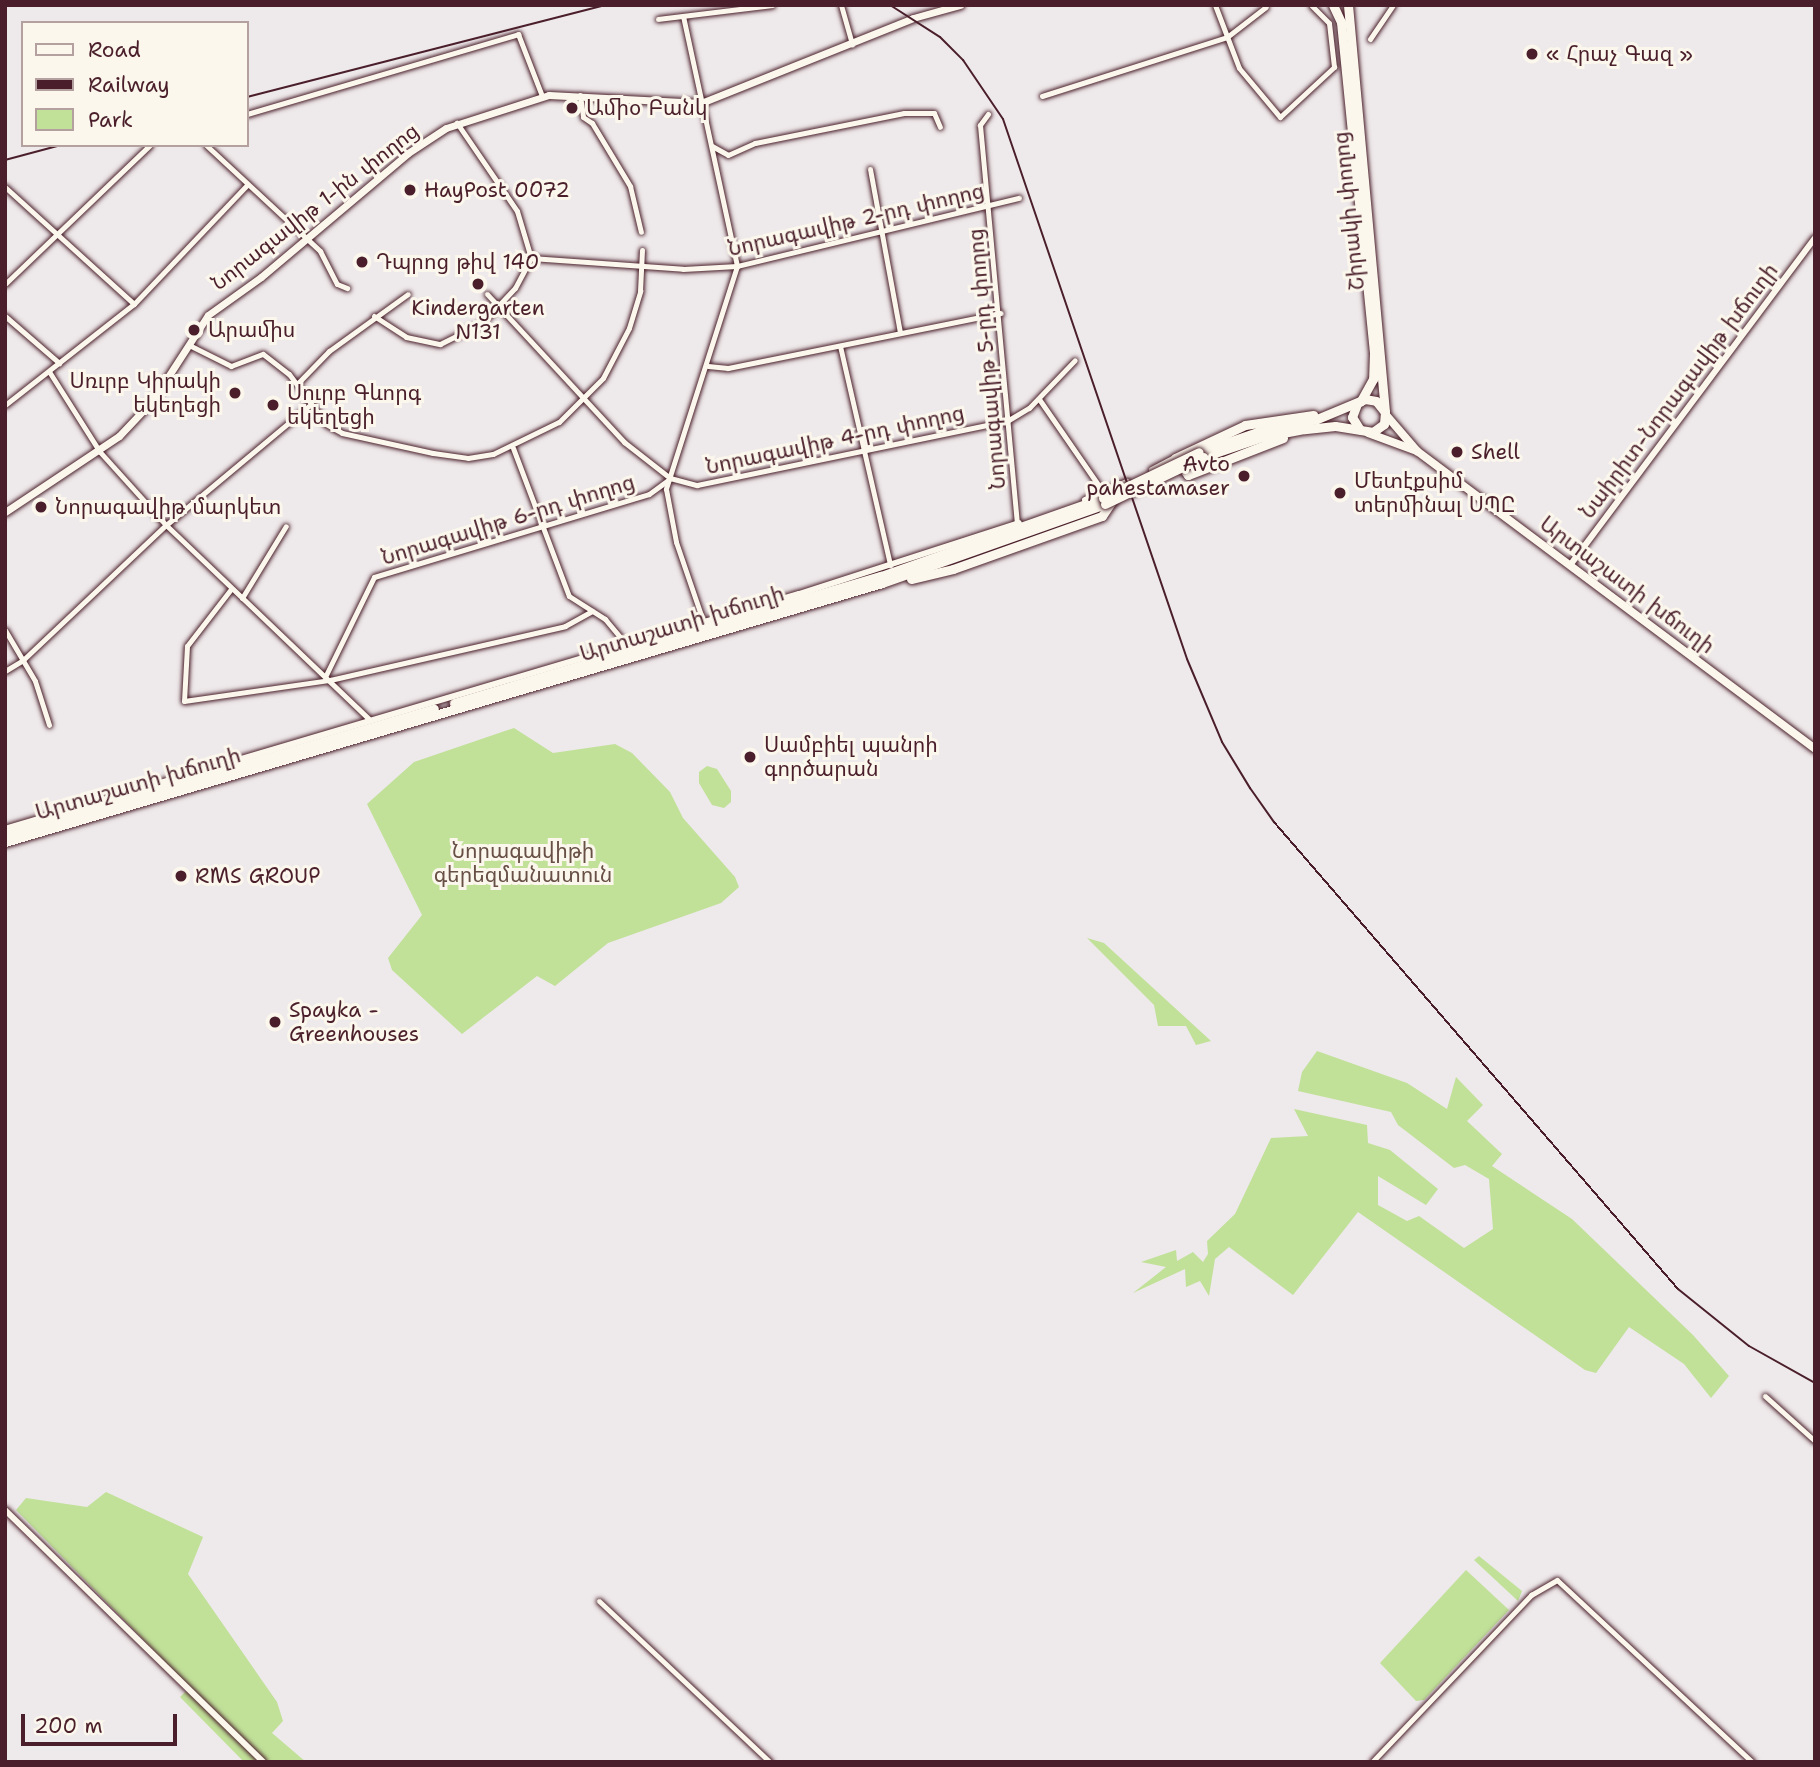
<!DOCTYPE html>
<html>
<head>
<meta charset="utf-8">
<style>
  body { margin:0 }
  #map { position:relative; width:1820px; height:1767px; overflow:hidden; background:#eee9ea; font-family:"Shantell Sans","Noto Sans Armenian",sans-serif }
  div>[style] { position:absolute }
  .green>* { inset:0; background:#c1e199 }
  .roads { filter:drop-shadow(0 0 2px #4a1f2b) drop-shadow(0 0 2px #4a1f2b) }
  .minor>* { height:5px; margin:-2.5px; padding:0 2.5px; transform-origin:2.5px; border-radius:2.5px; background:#fbf7ec }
  .tertiary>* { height:6px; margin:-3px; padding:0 3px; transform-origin:3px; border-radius:3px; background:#fbf7ec }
  .secondary>* { height:7px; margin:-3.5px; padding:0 3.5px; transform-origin:3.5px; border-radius:3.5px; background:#fbf7ec }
  .primary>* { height:8px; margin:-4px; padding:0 4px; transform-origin:4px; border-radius:4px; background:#fbf7ec }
  .trunk>* { height:9px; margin:-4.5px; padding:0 4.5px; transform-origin:4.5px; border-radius:4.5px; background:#fbf7ec }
  .rail>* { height:2px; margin:-1px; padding:0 1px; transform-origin:1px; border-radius:1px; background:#4a1f2b }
  .bridges { filter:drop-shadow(0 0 2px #4a1f2b) drop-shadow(0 0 2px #4a1f2b) }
  .trunk-bridge>* { height:9px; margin:-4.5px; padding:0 4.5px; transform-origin:4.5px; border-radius:4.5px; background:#fbf7ec }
  .dots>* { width:19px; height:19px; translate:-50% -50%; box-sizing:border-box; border:4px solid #fbf7ec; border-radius:50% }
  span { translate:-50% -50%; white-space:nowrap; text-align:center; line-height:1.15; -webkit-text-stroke:6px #fbf7ec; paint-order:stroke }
  .poi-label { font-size:21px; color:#4a1f2b }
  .left { translate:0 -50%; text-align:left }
  .right { translate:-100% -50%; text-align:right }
  .street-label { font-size:21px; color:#4a1f2b }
  .park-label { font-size:21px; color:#685046 }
  .frame { position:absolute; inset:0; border:7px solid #4a1f2b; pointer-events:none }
  .legend { position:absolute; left:21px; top:21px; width:228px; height:126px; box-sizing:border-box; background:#fbf7ec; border:2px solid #b4a19f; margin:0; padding:9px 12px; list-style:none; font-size:21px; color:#4a1f2b }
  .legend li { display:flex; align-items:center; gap:14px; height:35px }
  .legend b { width:35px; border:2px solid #b4a19f }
  .scale { position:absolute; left:21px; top:1714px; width:156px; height:32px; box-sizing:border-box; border:4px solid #4a1f2b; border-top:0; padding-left:9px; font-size:21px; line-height:24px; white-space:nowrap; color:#4a1f2b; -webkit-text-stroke:5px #fbf7ec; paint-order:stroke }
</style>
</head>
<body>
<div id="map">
  <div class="green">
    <i style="clip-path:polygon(514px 728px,553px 753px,615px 744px,632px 753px,670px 792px,683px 818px,735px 877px,739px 887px,721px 903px,608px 943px,555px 986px,537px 976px,462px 1034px,392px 970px,388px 958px,422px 915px,367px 804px,414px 762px)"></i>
    <i style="clip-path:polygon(707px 766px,717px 769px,731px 791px,731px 802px,724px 808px,712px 805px,699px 783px,699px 772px)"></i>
    <i style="clip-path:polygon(1087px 938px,1104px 943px,1211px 1041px,1196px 1045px,1186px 1026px,1158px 1026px,1154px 1005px)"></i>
    <i style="clip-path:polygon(1317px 1051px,1407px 1083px,1447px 1109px,1456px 1077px,1483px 1105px,1467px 1121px,1502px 1154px,1492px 1166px,1572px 1219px,1693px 1335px,1729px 1376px,1711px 1398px,1684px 1364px,1629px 1327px,1596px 1373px,1585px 1370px,1358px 1212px,1293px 1295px,1229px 1247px,1215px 1259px,1209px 1296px,1200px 1281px,1186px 1287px,1185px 1269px,1133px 1293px,1166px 1267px,1141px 1262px,1176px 1250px,1177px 1261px,1193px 1252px,1203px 1262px,1208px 1254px,1207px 1241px,1235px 1214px,1271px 1138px,1308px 1136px,1294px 1109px,1367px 1125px,1368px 1143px,1390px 1150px,1438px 1189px,1426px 1205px,1378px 1176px,1378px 1205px,1407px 1221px,1419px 1216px,1464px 1248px,1493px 1229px,1489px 1179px,1465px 1165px,1454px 1168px,1398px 1125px,1391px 1112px,1298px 1091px,1302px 1072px)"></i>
    <i style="clip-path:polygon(106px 1492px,203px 1537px,188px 1574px,277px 1702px,283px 1721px,272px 1733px,306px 1762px,244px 1762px,180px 1697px,190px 1687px,16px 1510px,26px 1498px,87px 1507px)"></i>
    <i style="clip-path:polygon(1479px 1556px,1522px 1591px,1518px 1601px,1474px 1560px)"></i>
    <i style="clip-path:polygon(1466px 1570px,1509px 1610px,1424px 1700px,1416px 1701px,1380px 1663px)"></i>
  </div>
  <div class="roads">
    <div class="minor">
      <i style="left:841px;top:5px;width:41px;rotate:74.2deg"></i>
      <i style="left:1215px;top:5px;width:67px;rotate:69.1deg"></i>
      <i style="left:1239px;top:68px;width:64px;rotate:50.1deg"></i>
      <i style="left:1280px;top:117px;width:74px;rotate:-42.8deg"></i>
      <i style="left:1334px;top:67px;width:44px;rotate:-96.5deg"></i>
      <i style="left:1329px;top:23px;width:25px;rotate:-135deg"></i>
      <i style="left:683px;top:16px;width:256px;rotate:77.8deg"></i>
      <i style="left:737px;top:266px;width:234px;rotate:107.7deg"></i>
      <i style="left:666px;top:489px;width:54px;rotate:79.3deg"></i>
      <i style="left:676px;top:542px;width:83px;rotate:71.1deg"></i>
      <i style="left:658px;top:19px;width:115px;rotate:-7deg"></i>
      <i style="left:1370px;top:39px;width:41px;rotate:-55.9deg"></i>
      <i style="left:580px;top:95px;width:22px;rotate:82deg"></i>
      <i style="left:583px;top:117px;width:11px;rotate:34deg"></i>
      <i style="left:592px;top:123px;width:74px;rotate:58.9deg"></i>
      <i style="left:630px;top:186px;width:47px;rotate:76.6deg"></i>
      <i style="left:1042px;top:96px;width:194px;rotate:-17.7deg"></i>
      <i style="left:1227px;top:37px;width:49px;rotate:-37.6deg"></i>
      <i style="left:247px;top:114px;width:283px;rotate:-16.4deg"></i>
      <i style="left:518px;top:34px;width:66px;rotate:68.8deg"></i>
      <i style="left:988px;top:114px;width:14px;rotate:126deg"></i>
      <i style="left:980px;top:125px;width:401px;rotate:84.7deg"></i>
      <i style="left:206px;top:145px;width:156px;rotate:42.9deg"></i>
      <i style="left:320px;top:251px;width:37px;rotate:63deg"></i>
      <i style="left:337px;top:284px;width:11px;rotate:22deg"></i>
      <i style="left:712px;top:146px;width:18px;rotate:29deg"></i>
      <i style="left:728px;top:155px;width:30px;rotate:-24deg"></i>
      <i style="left:755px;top:143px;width:152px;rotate:-11.4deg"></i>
      <i style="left:904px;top:113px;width:30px"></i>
      <i style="left:934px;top:113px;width:15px;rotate:67deg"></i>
      <i style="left:870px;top:169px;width:166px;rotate:79.6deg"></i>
      <i style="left:5px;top:187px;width:174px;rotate:42.2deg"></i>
      <i style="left:531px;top:258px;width:152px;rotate:4.1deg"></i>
      <i style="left:683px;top:269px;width:54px;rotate:-3.2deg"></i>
      <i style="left:737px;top:266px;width:290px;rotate:-13.6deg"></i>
      <i style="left:5px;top:284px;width:201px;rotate:-43.8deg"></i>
      <i style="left:487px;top:294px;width:202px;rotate:47.2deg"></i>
      <i style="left:624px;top:442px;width:58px;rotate:38deg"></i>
      <i style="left:670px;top:478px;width:28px;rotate:15deg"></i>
      <i style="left:697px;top:485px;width:317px;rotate:-11.7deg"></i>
      <i style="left:1007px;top:421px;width:26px;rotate:-31deg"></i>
      <i style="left:1029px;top:408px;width:66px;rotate:-46.2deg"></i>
      <i style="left:5px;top:316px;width:72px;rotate:41deg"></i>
      <i style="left:374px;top:316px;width:38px;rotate:33deg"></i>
      <i style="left:406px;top:337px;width:35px;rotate:12deg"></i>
      <i style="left:440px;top:344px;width:47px;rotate:-26.6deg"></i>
      <i style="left:482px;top:323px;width:48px;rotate:-46.7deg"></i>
      <i style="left:515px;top:288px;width:34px;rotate:-62deg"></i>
      <i style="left:531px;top:258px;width:49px;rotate:-106.6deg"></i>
      <i style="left:517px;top:211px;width:107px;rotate:-124.3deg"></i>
      <i style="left:189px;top:345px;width:47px;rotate:26.6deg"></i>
      <i style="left:231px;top:366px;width:34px;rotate:-21deg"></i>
      <i style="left:263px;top:354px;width:33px;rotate:38deg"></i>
      <i style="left:289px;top:374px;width:62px;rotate:53.5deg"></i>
      <i style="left:326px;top:424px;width:18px;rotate:29deg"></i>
      <i style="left:342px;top:433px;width:93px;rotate:12.4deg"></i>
      <i style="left:433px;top:453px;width:35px;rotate:8deg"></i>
      <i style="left:468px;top:458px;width:25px;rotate:-9deg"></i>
      <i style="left:493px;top:454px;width:73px;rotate:-25.9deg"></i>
      <i style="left:559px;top:422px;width:62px;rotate:-45deg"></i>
      <i style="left:603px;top:378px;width:56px;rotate:-62.5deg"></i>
      <i style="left:629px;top:328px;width:39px;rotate:-73deg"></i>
      <i style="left:640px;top:291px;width:41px;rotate:-87.2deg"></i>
      <i style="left:840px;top:346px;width:225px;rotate:77.1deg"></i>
      <i style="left:708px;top:366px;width:20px;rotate:6deg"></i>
      <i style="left:728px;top:368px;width:278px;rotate:-11.4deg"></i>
      <i style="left:50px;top:373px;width:93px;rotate:57.7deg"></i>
      <i style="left:100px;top:452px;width:98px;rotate:47.9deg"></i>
      <i style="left:166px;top:525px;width:282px;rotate:43.7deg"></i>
      <i style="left:297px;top:384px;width:46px;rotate:-45.9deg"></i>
      <i style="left:329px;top:351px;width:97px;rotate:-35.8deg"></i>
      <i style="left:1039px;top:399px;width:106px;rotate:55.4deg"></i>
      <i style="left:5px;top:405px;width:164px;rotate:-38.1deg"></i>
      <i style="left:134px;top:304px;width:164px;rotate:-46.5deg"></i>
      <i style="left:513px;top:448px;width:158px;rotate:69.3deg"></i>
      <i style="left:569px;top:596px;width:43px;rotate:32.6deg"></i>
      <i style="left:605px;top:619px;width:34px;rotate:50deg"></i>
      <i style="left:231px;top:589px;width:72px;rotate:127.7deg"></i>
      <i style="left:187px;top:646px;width:55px;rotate:93.1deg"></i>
      <i style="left:184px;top:701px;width:148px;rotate:-8.2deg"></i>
      <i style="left:330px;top:680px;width:241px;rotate:-12.9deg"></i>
      <i style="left:565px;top:626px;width:31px;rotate:-29deg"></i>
      <i style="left:242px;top:598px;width:84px;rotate:-58.6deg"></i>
      <i style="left:5px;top:630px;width:59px;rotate:59.5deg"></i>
      <i style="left:35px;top:681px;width:46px;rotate:72.3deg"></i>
      <i style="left:5px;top:671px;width:21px;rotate:-31deg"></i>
      <i style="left:23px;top:660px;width:197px;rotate:-43.4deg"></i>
      <i style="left:166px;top:525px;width:186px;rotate:-39.8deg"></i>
      <i style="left:326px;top:675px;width:109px;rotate:-63.9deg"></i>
      <i style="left:374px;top:577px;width:287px;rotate:-16.8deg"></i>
      <i style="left:649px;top:494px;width:24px;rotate:-36deg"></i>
      <i style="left:1765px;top:1396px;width:67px;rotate:42deg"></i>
      <i style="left:599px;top:1601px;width:235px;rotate:43.3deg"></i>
      <i style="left:1372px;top:1762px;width:231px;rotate:-46.4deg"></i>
      <i style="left:1531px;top:1595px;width:30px;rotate:-30deg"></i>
      <i style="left:1557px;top:1580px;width:267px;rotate:43deg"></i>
    </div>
    <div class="tertiary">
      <i style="left:1152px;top:470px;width:26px;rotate:-28deg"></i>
      <i style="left:1085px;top:500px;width:46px;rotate:-23.2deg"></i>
      <i style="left:1571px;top:564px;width:407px;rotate:-53.2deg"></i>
      <i style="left:5px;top:829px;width:828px;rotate:-16.49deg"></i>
      <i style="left:799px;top:594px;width:231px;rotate:-17.9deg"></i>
      <i style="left:5px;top:1510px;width:361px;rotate:44.3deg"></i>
    </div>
    <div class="secondary">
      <i style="left:5px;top:512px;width:137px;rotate:-33.7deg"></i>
      <i style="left:119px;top:436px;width:50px;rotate:-46.6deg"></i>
      <i style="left:153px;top:400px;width:101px;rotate:-57.1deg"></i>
      <i style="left:208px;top:315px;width:65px;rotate:-35.6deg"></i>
      <i style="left:261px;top:277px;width:192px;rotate:-40.1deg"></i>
      <i style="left:408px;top:153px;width:45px;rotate:-33.3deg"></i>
      <i style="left:446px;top:128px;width:108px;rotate:-17.8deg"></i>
      <i style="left:549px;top:95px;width:152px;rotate:3deg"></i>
      <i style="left:701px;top:103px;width:228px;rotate:-21.8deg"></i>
      <i style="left:913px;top:18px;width:49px;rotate:-15.5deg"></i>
    </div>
    <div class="primary">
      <i style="left:1386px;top:415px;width:48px;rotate:49.3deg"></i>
      <i style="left:1417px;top:451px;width:497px;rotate:36.8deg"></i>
      <i style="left:1368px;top:433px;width:52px;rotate:20.2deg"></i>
    </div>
    <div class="trunk">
      <i style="left:1333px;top:5px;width:19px;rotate:65deg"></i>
      <i style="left:1341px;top:22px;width:333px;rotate:84.3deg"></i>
      <i style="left:1374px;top:353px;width:26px;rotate:92deg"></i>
      <i style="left:1373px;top:379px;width:26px;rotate:119deg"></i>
      <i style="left:1348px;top:5px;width:409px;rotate:84.8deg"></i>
      <i style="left:1357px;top:404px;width:14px;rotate:111deg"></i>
      <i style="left:1352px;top:417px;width:15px;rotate:58deg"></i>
      <i style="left:1283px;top:438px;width:102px;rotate:158.7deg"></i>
      <i style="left:1188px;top:475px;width:21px;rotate:-127deg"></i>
      <i style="left:1175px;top:458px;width:77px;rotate:-25.2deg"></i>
      <i style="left:1245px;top:425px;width:69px;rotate:-8.4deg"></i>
      <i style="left:1199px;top:452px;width:61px;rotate:-19deg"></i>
      <i style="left:1257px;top:432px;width:61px;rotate:-12.2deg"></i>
      <i style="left:1317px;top:419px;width:52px;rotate:-22.6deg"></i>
      <i style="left:1365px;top:399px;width:11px;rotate:10deg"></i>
      <i style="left:1376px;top:401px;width:14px;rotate:51deg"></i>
      <i style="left:1385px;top:412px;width:12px;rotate:95deg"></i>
      <i style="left:1384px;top:424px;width:14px;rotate:144deg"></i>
      <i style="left:1373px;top:432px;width:38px;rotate:-171deg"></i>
      <i style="left:1335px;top:426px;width:31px;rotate:174deg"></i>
      <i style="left:1304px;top:429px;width:43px;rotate:169.2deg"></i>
      <i style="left:1262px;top:437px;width:62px;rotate:161.3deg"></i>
      <i style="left:911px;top:579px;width:43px;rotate:-13.4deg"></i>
      <i style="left:953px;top:569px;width:158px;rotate:-19.6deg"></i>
      <i style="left:1102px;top:516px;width:18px;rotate:-56deg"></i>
      <i style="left:1112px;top:501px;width:11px;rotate:-105deg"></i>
      <i style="left:454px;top:703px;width:445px;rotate:-16.6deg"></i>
      <i style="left:881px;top:576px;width:235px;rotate:-19.4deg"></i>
      <i style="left:5px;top:835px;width:447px;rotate:-16.4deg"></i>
      <i style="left:5px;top:842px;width:914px;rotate:-16.45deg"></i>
      <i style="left:882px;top:583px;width:237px;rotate:-19.5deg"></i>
    </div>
  </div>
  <div class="rail">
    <i style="left:890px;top:5px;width:59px;rotate:32.6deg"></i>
    <i style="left:940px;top:37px;width:33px;rotate:45deg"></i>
    <i style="left:963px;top:60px;width:71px;rotate:55.9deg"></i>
    <i style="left:1003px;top:119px;width:570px;rotate:71.18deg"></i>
    <i style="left:1187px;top:659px;width:90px;rotate:67.1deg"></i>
    <i style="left:1222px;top:742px;width:54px;rotate:58.7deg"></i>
    <i style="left:1250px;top:788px;width:42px;rotate:54.8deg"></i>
    <i style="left:1274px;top:822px;width:617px;rotate:49.14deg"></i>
    <i style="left:1678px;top:1289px;width:91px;rotate:38.8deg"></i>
    <i style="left:1749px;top:1346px;width:76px;rotate:29.3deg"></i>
    <i style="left:247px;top:97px;width:371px;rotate:-14.4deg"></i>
    <i style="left:5px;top:160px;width:58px;rotate:-15deg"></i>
  </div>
  <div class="bridges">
    <div class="trunk-bridge">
      <i style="left:1103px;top:498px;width:106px;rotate:-25.6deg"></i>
      <i style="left:1105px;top:504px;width:109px;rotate:-25.6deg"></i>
    </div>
  </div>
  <div class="dots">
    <i style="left:1532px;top:54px;background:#4a1f2b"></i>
    <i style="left:572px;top:108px;background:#4a1f2b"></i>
    <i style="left:410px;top:190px;background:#4a1f2b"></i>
    <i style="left:362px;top:262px;background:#4a1f2b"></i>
    <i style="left:478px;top:284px;background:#4a1f2b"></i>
    <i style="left:194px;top:330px;background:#4a1f2b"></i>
    <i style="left:235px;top:393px;background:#4a1f2b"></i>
    <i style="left:273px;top:405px;background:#4a1f2b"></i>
    <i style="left:1457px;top:452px;background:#4a1f2b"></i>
    <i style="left:1244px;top:476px;background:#4a1f2b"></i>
    <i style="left:1340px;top:493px;background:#4a1f2b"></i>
    <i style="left:41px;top:507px;background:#4a1f2b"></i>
    <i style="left:750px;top:757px;background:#4a1f2b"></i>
    <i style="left:181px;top:876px;background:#4a1f2b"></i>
    <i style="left:275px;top:1022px;background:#4a1f2b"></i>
  </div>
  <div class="poi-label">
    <span class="left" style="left:1546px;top:54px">« Հրաչ Գազ »</span>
    <span class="left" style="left:586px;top:108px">Ամիօ Բանկ</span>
    <span class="left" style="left:424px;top:190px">HayPost 0072</span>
    <span class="left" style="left:376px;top:262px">Դպրոց թիվ 140</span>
    <span style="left:478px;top:320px">Kindergarten<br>N131</span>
    <span class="left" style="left:208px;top:330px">Արամիս</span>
    <span class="right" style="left:221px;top:393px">Սռւրբ Կիրակի<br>եկեղեցի</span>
    <span class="left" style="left:287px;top:405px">Սուրբ Գևորգ<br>եկեղեցի</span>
    <span class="left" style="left:1471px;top:452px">Shell</span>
    <span class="right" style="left:1230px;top:476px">Avto<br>pahestamaser</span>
    <span class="left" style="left:1354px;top:493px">Մետէքսիմ<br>տերմինալ ՍՊԸ</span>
    <span class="left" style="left:55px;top:507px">Նորագավիթ մարկետ</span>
    <span class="left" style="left:764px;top:757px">Սամբիել պանրի<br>գործարան</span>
    <span class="left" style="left:195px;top:876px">RMS GROUP</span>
    <span class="left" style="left:289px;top:1022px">Spayka -<br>Greenhouses</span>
  </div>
  <div class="street-label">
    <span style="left:315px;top:207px;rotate:-38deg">Նորագավիթ 1-ին փողոց</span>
    <span style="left:1349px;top:211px;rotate:-96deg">Շիրակի փողոց</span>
    <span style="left:856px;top:220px;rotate:-13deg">Նորագավիթ 2-րդ փողոց</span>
    <span style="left:987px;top:359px;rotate:-95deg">Նորագավիթ 5-րդ փողոց</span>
    <span style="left:1679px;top:391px;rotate:-53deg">Նաիրիտ-Նորագավիթ խճուղի</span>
    <span style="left:835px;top:440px;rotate:-12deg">Նորագավիթ 4-րդ փողոց</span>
    <span style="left:508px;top:520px;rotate:-17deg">Նորագավիթ 6-րդ փողոց</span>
    <span style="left:1627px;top:585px;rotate:37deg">Արտաշատի խճուղի</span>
    <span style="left:682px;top:624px;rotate:-17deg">Արտաշատի խճուղի</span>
    <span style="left:138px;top:784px;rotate:-16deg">Արտաշատի խճուղի</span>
  </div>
  <div class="park-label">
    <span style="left:523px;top:863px">Նորագավիթի<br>գերեզմանատուն</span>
  </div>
  <div class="frame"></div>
  <ul class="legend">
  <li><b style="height:9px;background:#fbf7ec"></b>Road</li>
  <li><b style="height:9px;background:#4a1f2b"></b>Railway</li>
  <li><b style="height:19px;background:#c1e199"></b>Park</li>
  </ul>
  <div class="scale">200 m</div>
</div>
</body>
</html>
